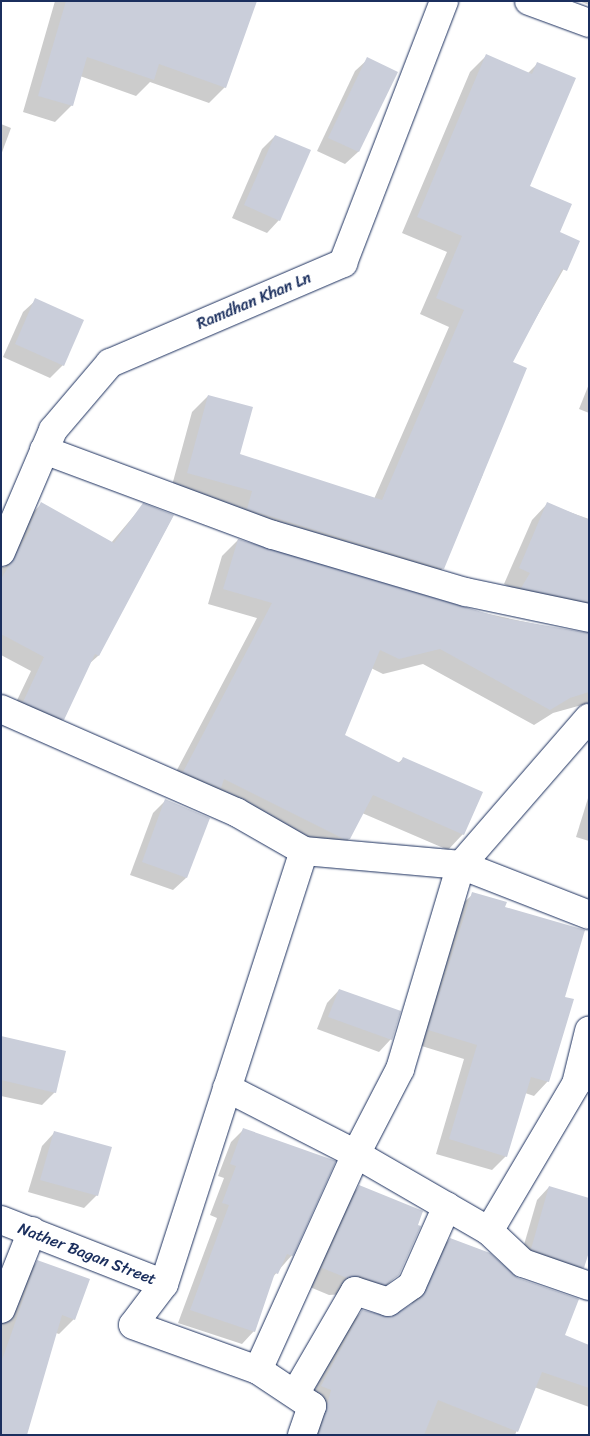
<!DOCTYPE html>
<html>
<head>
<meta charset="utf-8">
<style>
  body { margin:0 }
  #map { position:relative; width:590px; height:1436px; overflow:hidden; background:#fff; font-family:Sriracha,sans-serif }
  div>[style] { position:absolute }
  .shadow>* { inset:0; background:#0003 }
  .building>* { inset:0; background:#caceda }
  .roads { filter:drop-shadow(0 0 1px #1b2f5e) drop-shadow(0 0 1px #1b2f5e) }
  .minor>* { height:28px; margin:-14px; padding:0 14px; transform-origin:14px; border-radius:14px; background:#fff }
  .major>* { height:28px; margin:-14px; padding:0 14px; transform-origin:14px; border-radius:14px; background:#fff }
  span { translate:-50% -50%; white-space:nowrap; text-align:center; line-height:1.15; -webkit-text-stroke:4px #fff; paint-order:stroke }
  .street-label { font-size:16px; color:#1b2f5e }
  .frame { position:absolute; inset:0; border:2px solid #1b2f5e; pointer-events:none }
</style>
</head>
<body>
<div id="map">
  <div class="shadow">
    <i style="clip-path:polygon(55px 1px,256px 1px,225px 87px,209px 103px,150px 82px,136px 96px,80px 76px,72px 105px,55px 122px,23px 112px)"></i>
    <i style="clip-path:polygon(579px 1px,589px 1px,589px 5px)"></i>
    <i style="clip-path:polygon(486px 56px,528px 73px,538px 63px,528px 186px,558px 233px,579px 242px,511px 362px,480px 473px,483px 474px,443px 568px,427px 585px,171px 489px,192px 412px,208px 396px,239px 455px,374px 499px,449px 327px,420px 314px,447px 252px,402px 233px,470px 72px)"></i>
    <i style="clip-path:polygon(368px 59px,396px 73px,358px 152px,345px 164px,317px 151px,355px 71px)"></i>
    <i style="clip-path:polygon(1px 124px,11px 128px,1px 155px)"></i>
    <i style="clip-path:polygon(275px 136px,279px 220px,267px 233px,232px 218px,262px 149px)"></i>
    <i style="clip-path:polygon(36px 300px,63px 365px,50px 378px,3px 357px,23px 312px)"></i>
    <i style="clip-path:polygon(589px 384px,589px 413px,579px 409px)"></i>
    <i style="clip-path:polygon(41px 504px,111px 543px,143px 505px,173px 516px,98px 656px,89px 664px,63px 719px,50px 733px,10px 715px,31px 671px,1px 655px,1px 567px,5px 567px,28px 518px)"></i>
    <i style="clip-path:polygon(547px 504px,589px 519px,589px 630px,504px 584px,532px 520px)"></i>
    <i style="clip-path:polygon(238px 540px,461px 608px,586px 635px,589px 630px,589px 703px,553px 713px,534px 725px,423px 664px,383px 674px,371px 668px,344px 736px,398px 763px,403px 759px,463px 834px,448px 850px,362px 813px,349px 839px,334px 854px,168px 787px,257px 618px,208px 604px,222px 556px)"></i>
    <i style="clip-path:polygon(589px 795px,589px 841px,576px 837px)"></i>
    <i style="clip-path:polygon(166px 800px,186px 878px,173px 890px,130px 875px,153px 813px)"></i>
    <i style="clip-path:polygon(473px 894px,504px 908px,564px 998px,548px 1081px,534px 1096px,525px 1093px,506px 1156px,492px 1170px,436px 1154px,464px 1059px,415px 1044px,458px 908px)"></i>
    <i style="clip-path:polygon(339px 990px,391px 1039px,379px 1052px,317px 1029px,327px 1003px)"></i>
    <i style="clip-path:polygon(1px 1037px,55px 1092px,42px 1105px,1px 1096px)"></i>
    <i style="clip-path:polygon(244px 1129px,292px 1255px,272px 1278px,254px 1331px,242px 1344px,178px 1323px,217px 1218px,210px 1215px,224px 1178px,218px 1176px,231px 1142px)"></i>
    <i style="clip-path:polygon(54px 1133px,97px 1195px,84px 1208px,28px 1192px,42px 1146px)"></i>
    <i style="clip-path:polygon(360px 1186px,398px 1274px,380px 1292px,329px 1295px,305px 1285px,342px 1204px)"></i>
    <i style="clip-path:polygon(549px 1187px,583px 1267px,570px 1280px,519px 1262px,537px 1200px)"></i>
    <i style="clip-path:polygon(450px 1239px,564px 1336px,589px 1346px,589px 1407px,534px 1387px,515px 1435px,311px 1435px,309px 1400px,349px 1325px,362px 1311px,391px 1319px,411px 1305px,437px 1252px)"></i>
    <i style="clip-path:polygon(38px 1261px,74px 1319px,59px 1334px,56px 1333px,1px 1435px,1px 1324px,23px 1276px)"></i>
  </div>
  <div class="building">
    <i style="clip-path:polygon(66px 1px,257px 1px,226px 88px,159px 64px,154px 80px,87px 57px,73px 106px,38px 96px)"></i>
    <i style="clip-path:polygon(486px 54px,532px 74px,537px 62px,576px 78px,530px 186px,572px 204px,560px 232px,580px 241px,567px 271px,562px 269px,513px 362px,527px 368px,444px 569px,247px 509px,252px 491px,187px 473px,208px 395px,253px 407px,240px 454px,382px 500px,464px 310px,436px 298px,462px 236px,417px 217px)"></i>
    <i style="clip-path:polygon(367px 57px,398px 72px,359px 152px,328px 138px)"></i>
    <i style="clip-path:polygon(275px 135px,311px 150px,280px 221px,244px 205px)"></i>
    <i style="clip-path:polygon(35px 298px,84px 320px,64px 366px,15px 344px)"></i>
    <i style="clip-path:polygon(41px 502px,114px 543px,143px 503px,174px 515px,99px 656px,95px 654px,64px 720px,23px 702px,44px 657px,1px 634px,1px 579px,31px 529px,29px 527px)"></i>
    <i style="clip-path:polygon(547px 502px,589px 520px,589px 602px,521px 588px,530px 573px,519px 568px)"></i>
    <i style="clip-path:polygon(238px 539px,502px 618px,589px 633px,589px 692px,570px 698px,550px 710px,440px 649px,399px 659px,380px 650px,345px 735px,400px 763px,403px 757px,483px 792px,464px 835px,373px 795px,350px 839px,344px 839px,224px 779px,221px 788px,183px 772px,272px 603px,223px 589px)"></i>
    <i style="clip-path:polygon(165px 799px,210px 818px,187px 878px,142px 862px)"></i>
    <i style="clip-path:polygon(472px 892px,507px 902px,505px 907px,585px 930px,565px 997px,574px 999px,549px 1082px,531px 1077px,507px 1157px,449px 1139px,477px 1045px,428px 1030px)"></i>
    <i style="clip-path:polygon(339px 989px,401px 1011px,392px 1040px,328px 1017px)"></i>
    <i style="clip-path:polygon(1px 1036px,66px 1051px,56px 1093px,1px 1080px)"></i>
    <i style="clip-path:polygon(243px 1128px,336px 1161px,293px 1256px,287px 1254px,278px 1274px,275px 1273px,255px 1332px,190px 1310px,229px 1205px,222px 1203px,236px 1166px,230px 1164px)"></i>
    <i style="clip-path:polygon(54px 1131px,112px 1147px,98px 1196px,40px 1180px)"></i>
    <i style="clip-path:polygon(359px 1185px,423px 1211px,418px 1225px,421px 1226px,399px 1275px,385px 1285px,360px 1276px,347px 1278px,322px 1268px)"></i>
    <i style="clip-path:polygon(549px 1186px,589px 1198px,589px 1252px,584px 1268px,531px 1249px)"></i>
    <i style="clip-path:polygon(450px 1238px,490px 1253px,518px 1278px,579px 1299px,565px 1335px,589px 1345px,589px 1388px,542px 1372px,518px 1432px,438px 1400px,424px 1435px,319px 1435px,331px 1390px,321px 1386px,362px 1310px,391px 1317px,421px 1298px)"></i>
    <i style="clip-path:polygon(37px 1260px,90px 1279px,75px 1320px,62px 1315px,27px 1435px,1px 1435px,1px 1363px)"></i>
  </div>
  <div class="roads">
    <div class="minor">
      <i style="left:44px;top:450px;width:244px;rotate:20.4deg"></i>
      <i style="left:273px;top:535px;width:201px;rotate:16.5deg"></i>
      <i style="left:466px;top:592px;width:126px;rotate:11.9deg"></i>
      <i style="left:1px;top:552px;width:133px;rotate:-66.9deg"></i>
      <i style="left:53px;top:430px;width:88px;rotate:-49.6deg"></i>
      <i style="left:110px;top:363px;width:254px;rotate:-23.2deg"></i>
      <i style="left:343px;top:263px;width:281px;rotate:-68.9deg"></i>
      <i style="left:1px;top:709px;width:257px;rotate:23.7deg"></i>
      <i style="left:236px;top:812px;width:78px;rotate:29.8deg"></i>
      <i style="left:304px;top:851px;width:158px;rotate:5.1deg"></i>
      <i style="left:461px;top:865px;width:195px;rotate:-49deg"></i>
      <i style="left:227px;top:1088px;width:145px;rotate:27.1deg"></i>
      <i style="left:356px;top:1154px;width:154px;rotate:30.1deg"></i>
      <i style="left:489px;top:1231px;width:47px;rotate:43.3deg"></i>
      <i style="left:523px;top:1263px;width:70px;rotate:19.2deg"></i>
      <i style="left:1px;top:1220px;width:175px;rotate:21.4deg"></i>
      <i style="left:164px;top:1284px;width:51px;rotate:127.1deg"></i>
      <i style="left:133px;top:1325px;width:133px;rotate:19.8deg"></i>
      <i style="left:258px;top:1370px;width:65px;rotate:33.7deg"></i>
      <i style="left:312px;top:1406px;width:31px;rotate:109deg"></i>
      <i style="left:489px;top:1231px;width:171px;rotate:-59.4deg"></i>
      <i style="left:576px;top:1084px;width:55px;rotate:-76.2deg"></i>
      <i style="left:164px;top:1284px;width:455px;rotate:-72.1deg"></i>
      <i style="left:1px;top:1309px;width:84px;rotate:-68.3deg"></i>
      <i style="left:258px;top:1370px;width:237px;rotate:-65.6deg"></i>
      <i style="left:356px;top:1154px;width:96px;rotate:-62.6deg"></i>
      <i style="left:400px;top:1069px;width:213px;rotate:-73.4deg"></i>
      <i style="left:461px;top:865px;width:137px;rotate:21.3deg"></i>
      <i style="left:295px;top:1394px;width:119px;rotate:-59.8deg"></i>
      <i style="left:355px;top:1291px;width:35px;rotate:18deg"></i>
      <i style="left:388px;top:1302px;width:29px;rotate:-35deg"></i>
      <i style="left:412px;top:1285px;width:86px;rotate:-66.1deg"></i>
    </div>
    <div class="major">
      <i style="left:529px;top:1px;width:64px;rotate:20.1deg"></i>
    </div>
  </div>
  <div class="street-label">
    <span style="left:254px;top:301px;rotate:-23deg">Ramdhan Khan Ln</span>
    <span style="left:87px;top:1254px;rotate:21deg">Nather Bagan Street</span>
  </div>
  <div class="frame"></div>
</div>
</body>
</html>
